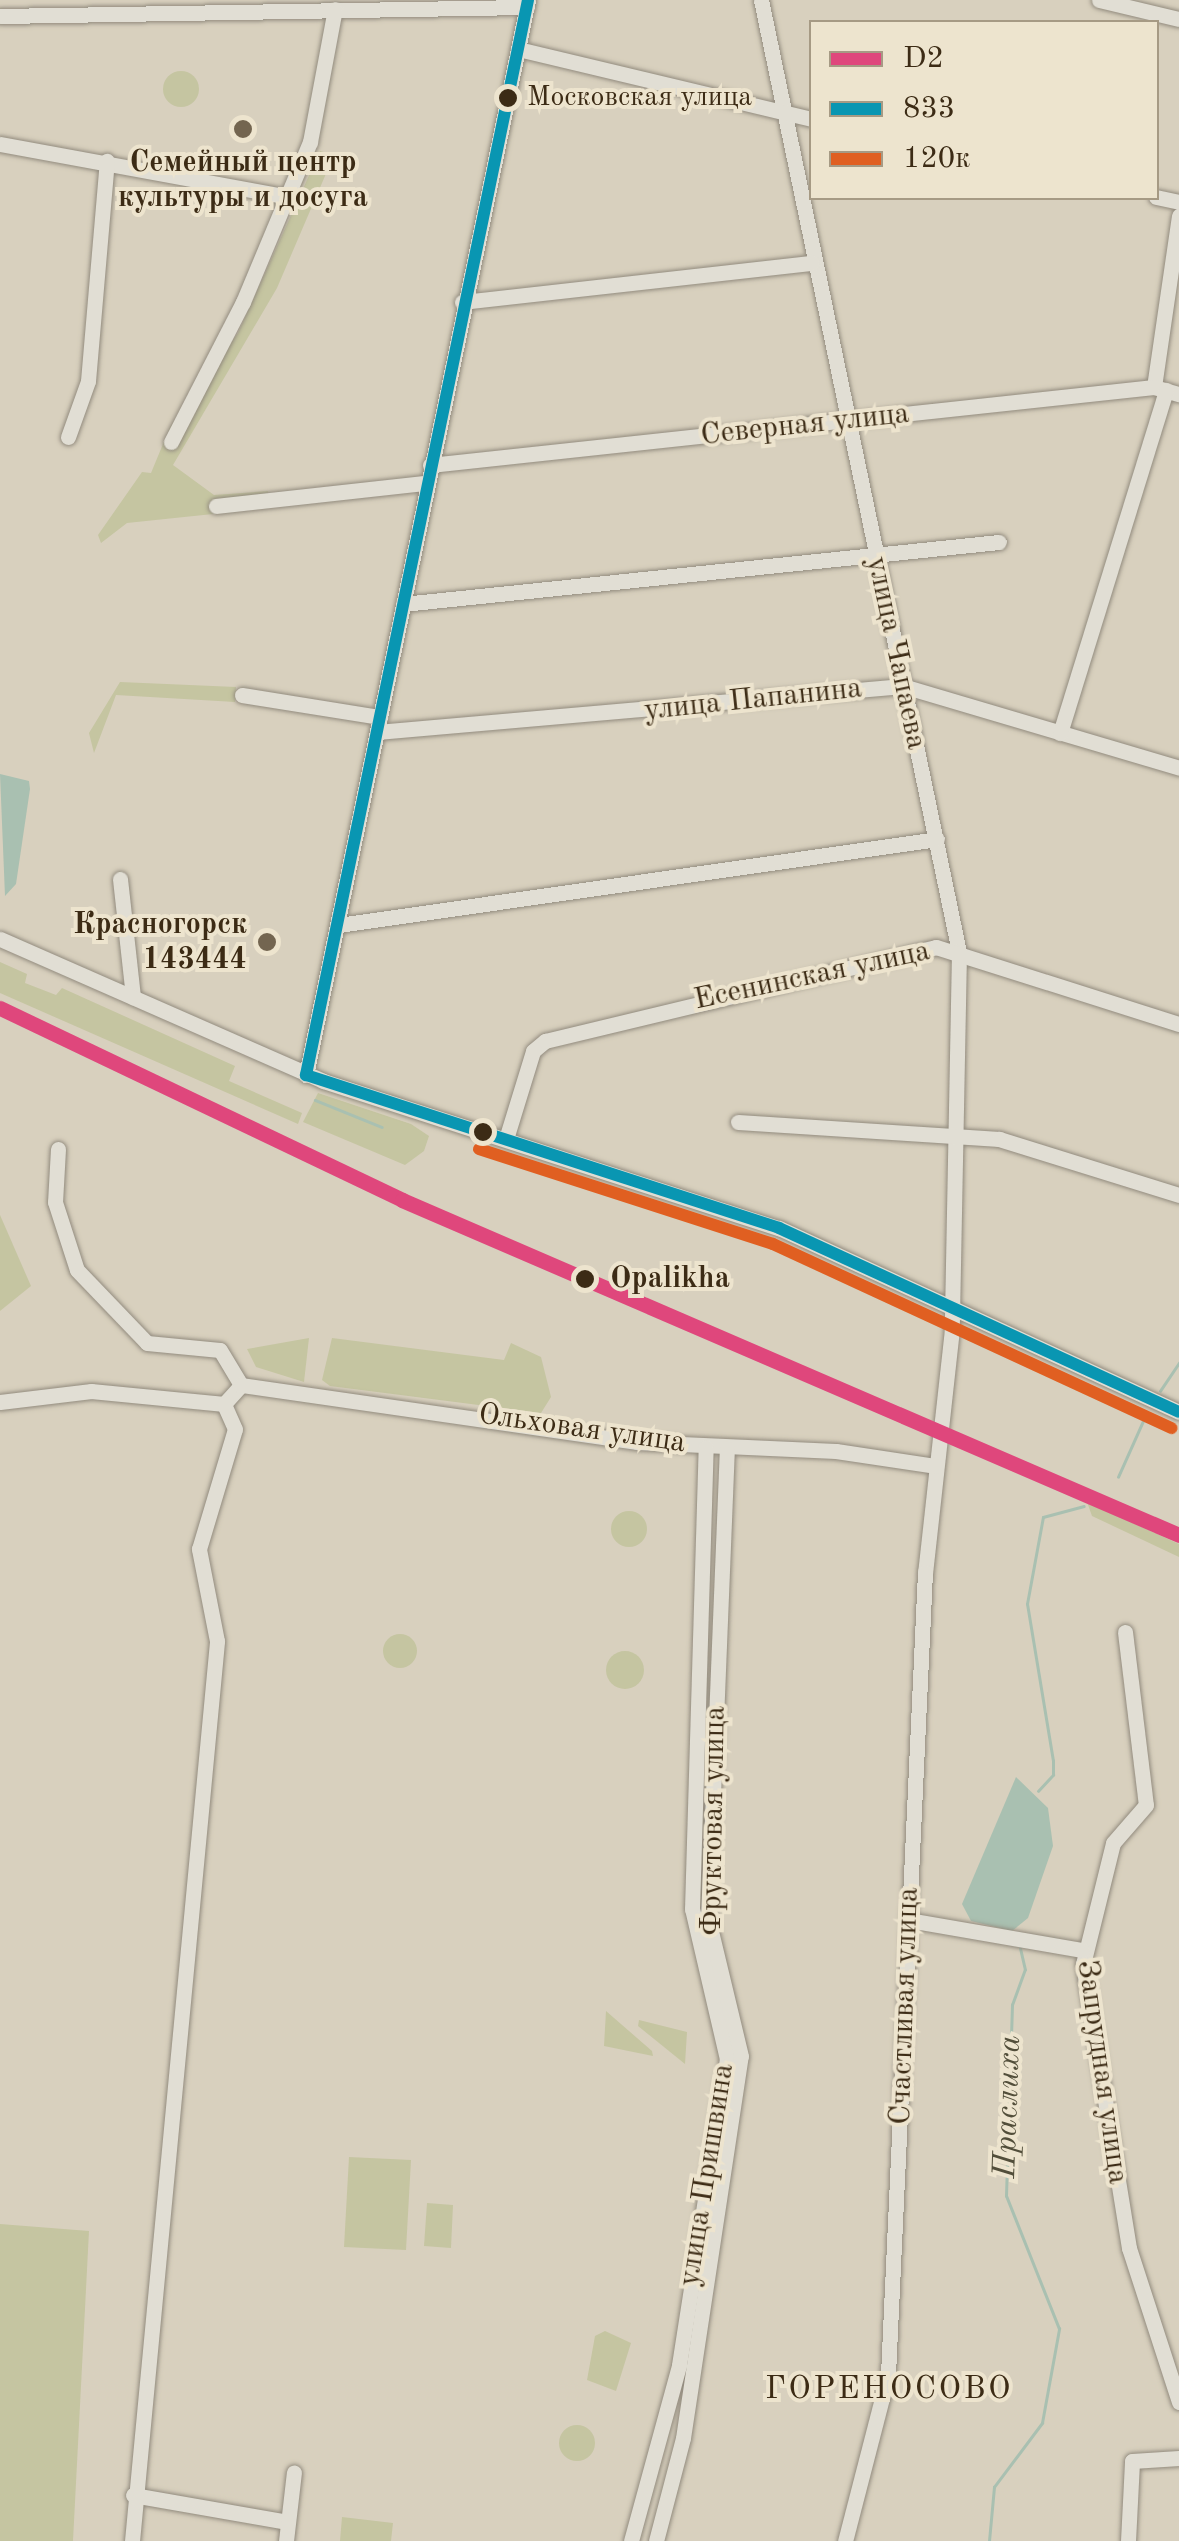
<!DOCTYPE html>
<html>
<head>
<meta charset="utf-8">
<style>
  body { margin:0 }
  #map { position:relative; width:1179px; height:2541px; overflow:hidden; background:#d8d0be; font-family:"Old Standard TT",serif }
  div>[style] { position:absolute }
  .green>* { inset:0; background:#c5c5a1 }
  .round { border-radius:50% }
  .water>* { inset:0; background:#a9c0b1 }
  .stream>* { height:2.5px; margin:-1.25px; padding:0 1.25px; transform-origin:1.25px; border-radius:1.25px; background:#a9c0b1 }
  .roads { filter:drop-shadow(0 0 2px #928b7e) drop-shadow(0 0 2px #928b7e) }
  .minor>* { height:15px; margin:-7.5px; padding:0 7.5px; transform-origin:7.5px; border-radius:7.5px; background:#e1ded4 }
  .bus-1>* { height:12px; margin:-6px; padding:0 6px; transform-origin:6px; border-radius:6px; background:#0996b2 }
  .bus-2>* { height:12px; margin:-6px; padding:0 6px; transform-origin:6px; border-radius:6px; background:#e05f21 }
  .rail-1>* { height:15px; margin:-7.5px; padding:0 7.5px; transform-origin:7.5px; border-radius:7.5px; background:#df477c }
  .dots>* { width:28px; height:28px; translate:-50% -50%; box-sizing:border-box; border:5px solid #ede4ce; border-radius:50% }
  span { translate:-50% -50%; white-space:nowrap; text-align:center; line-height:1.15; -webkit-text-stroke:8px #ede4ce; paint-order:stroke }
  .bus-label { font-size:28px; color:#3c2b15 }
  .left { translate:0 -50%; text-align:left }
  .poi-label { font-size:30px; color:#3c2b15; font-weight:700 }
  .right { translate:-100% -50%; text-align:right }
  .street-label { font-size:30px; color:#3c2b15 }
  .stop-label { font-size:30px; color:#3c2b15; font-weight:700 }
  .water-label { font-size:32px; color:#524e3a; font-style:italic }
  .neighbourhood-label { font-size:32px; color:#3c2b15; letter-spacing:2.5px }
  .legend { position:absolute; left:809px; top:20px; width:350px; height:180px; box-sizing:border-box; background:#ede4ce; border:2px solid #a69a84; margin:0; padding:12px 18px; list-style:none; font-size:30px; color:#3c2b15 }
  .legend li { display:flex; align-items:center; gap:20px; height:50px }
  .legend b { width:50px; border:2px solid #a69a84 }
</style>
</head>
<body>
<div id="map">
  <div class="green">
    <i class="round" style="left:163px;top:71px;width:36px;height:36px"></i>
    <i style="clip-path:polygon(320px 151px,334px 155px,277px 288px,173px 465px,214px 495px,268px 491px,270px 508px,127px 523px,101px 543px,98px 535px,142px 472px,151px 473px,170px 427px,238px 333px)"></i>
    <i style="clip-path:polygon(120px 682px,236px 687px,235px 702px,116px 695px,94px 753px,89px 733px)"></i>
    <i style="clip-path:polygon(0 962px,27px 974px,25px 983px,56px 995px,62px 988px,235px 1066px,229px 1081px,302px 1113px,298px 1124px,0 993px)"></i>
    <i style="clip-path:polygon(318px 1093px,411px 1124px,429px 1136px,424px 1151px,405px 1165px,303px 1122px)"></i>
    <i style="clip-path:polygon(0 1215px,31px 1286px,0 1311px)"></i>
    <i style="clip-path:polygon(309px 1338px,304px 1382px,256px 1367px,247px 1349px)"></i>
    <i style="clip-path:polygon(332px 1338px,504px 1360px,511px 1343px,541px 1357px,551px 1397px,541px 1413px,330px 1386px,322px 1380px)"></i>
    <i style="clip-path:polygon(1087px 1502px,1179px 1544px,1179px 1557px,1092px 1516px)"></i>
    <i class="round" style="left:611px;top:1511px;width:36px;height:36px"></i>
    <i class="round" style="left:383px;top:1634px;width:34px;height:34px"></i>
    <i class="round" style="left:606px;top:1651px;width:38px;height:38px"></i>
    <i style="clip-path:polygon(606px 2011px,652px 2051px,653px 2056px,604px 2046px)"></i>
    <i style="clip-path:polygon(639px 2020px,687px 2032px,685px 2064px,638px 2026px)"></i>
    <i style="clip-path:polygon(349px 2157px,411px 2160px,406px 2250px,344px 2247px)"></i>
    <i style="clip-path:polygon(427px 2203px,453px 2205px,451px 2248px,424px 2246px)"></i>
    <i style="clip-path:polygon(0 2224px,89px 2231px,73px 2541px,0 2541px)"></i>
    <i style="clip-path:polygon(605px 2331px,631px 2343px,616px 2391px,587px 2380px,595px 2336px)"></i>
    <i class="round" style="left:559px;top:2425px;width:36px;height:36px"></i>
    <i style="clip-path:polygon(342px 2517px,393px 2523px,391px 2541px,340px 2541px)"></i>
  </div>
  <div class="water">
    <i style="clip-path:polygon(0 774px,29px 781px,30px 789px,16px 884px,5px 896px)"></i>
    <i style="clip-path:polygon(1016px 1777px,1048px 1808px,1053px 1846px,1028px 1918px,1012px 1931px,971px 1921px,962px 1904px)"></i>
  </div>
  <div class="stream">
    <i style="left:315px;top:1100px;width:72px;rotate:21.9deg"></i>
    <i style="left:1160px;top:1391px;width:34px;rotate:-56deg"></i>
    <i style="left:1118px;top:1477px;width:64px;rotate:-65.9deg"></i>
    <i style="left:1038px;top:1791px;width:22px;rotate:-47deg"></i>
    <i style="left:1053px;top:1775px;width:14px;rotate:-90deg"></i>
    <i style="left:1053px;top:1761px;width:159px;rotate:-99.4deg"></i>
    <i style="left:1027px;top:1604px;width:88px;rotate:-79.6deg"></i>
    <i style="left:1043px;top:1517px;width:42px;rotate:-15deg"></i>
    <i style="left:989px;top:2541px;width:54px;rotate:-84.7deg"></i>
    <i style="left:994px;top:2487px;width:80px;rotate:-53.1deg"></i>
    <i style="left:1042px;top:2423px;width:96px;rotate:-79.7deg"></i>
    <i style="left:1059px;top:2329px;width:143px;rotate:-111.7deg"></i>
    <i style="left:1006px;top:2196px;width:191px;rotate:-88.2deg"></i>
    <i style="left:1012px;top:2005px;width:37px;rotate:-70deg"></i>
    <i style="left:1025px;top:1970px;width:22px;rotate:-103deg"></i>
  </div>
  <div class="roads">
    <div class="minor">
      <i style="left:761px;top:0;width:972px;rotate:78.25deg"></i>
      <i style="left:959px;top:952px;width:377px;rotate:91.1deg"></i>
      <i style="left:952px;top:1329px;width:244px;rotate:96.3deg"></i>
      <i style="left:925px;top:1572px;width:804px;rotate:92.64deg"></i>
      <i style="left:888px;top:2375px;width:171px;rotate:104.5deg"></i>
      <i style="left:1099px;top:0;width:82px;rotate:13.4deg"></i>
      <i style="left:0;top:16px;width:527px;rotate:-0.98deg"></i>
      <i style="left:518px;top:49px;width:302px;rotate:13.4deg"></i>
      <i style="left:0;top:144px;width:294px;rotate:10.4deg"></i>
      <i style="left:1156px;top:197px;width:24px;rotate:12deg"></i>
      <i style="left:462px;top:302px;width:352px;rotate:-6.4deg"></i>
      <i style="left:1154px;top:387px;width:173px;rotate:-81.7deg"></i>
      <i style="left:68px;top:437px;width:59px;rotate:-70.3deg"></i>
      <i style="left:88px;top:381px;width:221px;rotate:-85.1deg"></i>
      <i style="left:171px;top:442px;width:157px;rotate:-62.8deg"></i>
      <i style="left:243px;top:302px;width:173px;rotate:-67.3deg"></i>
      <i style="left:310px;top:142px;width:135px;rotate:-79.4deg"></i>
      <i style="left:430px;top:465px;width:728px;rotate:-6.15deg"></i>
      <i style="left:1154px;top:387px;width:26px;rotate:16deg"></i>
      <i style="left:216px;top:506px;width:211px;rotate:-6.3deg"></i>
      <i style="left:403px;top:604px;width:599px;rotate:-5.94deg"></i>
      <i style="left:242px;top:695px;width:140px;rotate:9.1deg"></i>
      <i style="left:377px;top:732px;width:528px;rotate:-5deg"></i>
      <i style="left:903px;top:686px;width:288px;rotate:16.5deg"></i>
      <i style="left:1060px;top:733px;width:359px;rotate:-72.8deg"></i>
      <i style="left:120px;top:879px;width:119px;rotate:83.7deg"></i>
      <i style="left:339px;top:925px;width:604px;rotate:-8.18deg"></i>
      <i style="left:0;top:939px;width:353px;rotate:23.7deg"></i>
      <i style="left:323px;top:1081px;width:479px;rotate:17.9deg"></i>
      <i style="left:779px;top:1228px;width:440px;rotate:24.7deg"></i>
      <i style="left:306px;top:1075px;width:1098px;rotate:-78.33deg"></i>
      <i style="left:738px;top:1122px;width:262px;rotate:3.7deg"></i>
      <i style="left:999px;top:1139px;width:189px;rotate:17.3deg"></i>
      <i style="left:506px;top:1139px;width:92px;rotate:-72.9deg"></i>
      <i style="left:533px;top:1051px;width:16px;rotate:-40deg"></i>
      <i style="left:545px;top:1041px;width:402px;rotate:-13.5deg"></i>
      <i style="left:936px;top:947px;width:255px;rotate:17.6deg"></i>
      <i style="left:58px;top:1149px;width:53px;rotate:93.2deg"></i>
      <i style="left:55px;top:1202px;width:71px;rotate:72.1deg"></i>
      <i style="left:77px;top:1270px;width:101px;rotate:46.2deg"></i>
      <i style="left:147px;top:1343px;width:73px;rotate:5.5deg"></i>
      <i style="left:220px;top:1350px;width:41px;rotate:59deg"></i>
      <i style="left:0;top:1402px;width:92px;rotate:-6.9deg"></i>
      <i style="left:91px;top:1391px;width:134px;rotate:5.6deg"></i>
      <i style="left:224px;top:1404px;width:25px;rotate:-48deg"></i>
      <i style="left:241px;top:1385px;width:400px;rotate:8.2deg"></i>
      <i style="left:637px;top:1442px;width:199px;rotate:2.6deg"></i>
      <i style="left:836px;top:1451px;width:100px;rotate:8.6deg"></i>
      <i style="left:1125px;top:1632px;width:174px;rotate:83.1deg"></i>
      <i style="left:1146px;top:1805px;width:50px;rotate:131deg"></i>
      <i style="left:1113px;top:1843px;width:125px;rotate:103.9deg"></i>
      <i style="left:1083px;top:1964px;width:288px;rotate:80.8deg"></i>
      <i style="left:1129px;top:2248px;width:162px;rotate:72deg"></i>
      <i style="left:908px;top:1920px;width:177px;rotate:9.8deg"></i>
      <i style="left:133px;top:2495px;width:157px;rotate:9.9deg"></i>
      <i style="left:132px;top:2541px;width:904px;rotate:-84.6deg"></i>
      <i style="left:217px;top:1641px;width:94px;rotate:-101.1deg"></i>
      <i style="left:199px;top:1549px;width:125px;rotate:-73.3deg"></i>
      <i style="left:235px;top:1429px;width:27px;rotate:-114deg"></i>
      <i style="left:286px;top:2541px;width:69px;rotate:-83.4deg"></i>
      <i style="left:631px;top:2541px;width:182px;rotate:-74.7deg"></i>
      <i style="left:679px;top:2365px;width:310px;rotate:-81.1deg"></i>
      <i style="left:727px;top:2059px;width:154px;rotate:-103.1deg"></i>
      <i style="left:692px;top:1909px;width:462px;rotate:-88.3deg"></i>
      <i style="left:656px;top:2541px;width:106px;rotate:-75.3deg"></i>
      <i style="left:683px;top:2438px;width:386px;rotate:-81.4deg"></i>
      <i style="left:741px;top:2056px;width:141px;rotate:-103.5deg"></i>
      <i style="left:708px;top:1919px;width:471px;rotate:-87.7deg"></i>
      <i style="left:1128px;top:2541px;width:80px;rotate:-87.1deg"></i>
      <i style="left:1132px;top:2461px;width:47px;rotate:-3.7deg"></i>
    </div>
  </div>
  <div class="bus-1">
    <i style="left:528px;top:0;width:1098px;rotate:101.67deg"></i>
    <i style="left:306px;top:1075px;width:497px;rotate:17.9deg"></i>
    <i style="left:779px;top:1228px;width:440px;rotate:24.7deg"></i>
  </div>
  <div class="bus-2">
    <i style="left:479px;top:1149px;width:309px;rotate:17.9deg"></i>
    <i style="left:773px;top:1244px;width:439px;rotate:24.8deg"></i>
  </div>
  <div class="rail-1">
    <i style="left:0;top:1008px;width:445px;rotate:25.5deg"></i>
    <i style="left:402px;top:1200px;width:846px;rotate:23.32deg"></i>
  </div>
  <div class="dots">
    <i style="left:508px;top:98px;background:#3c2b15"></i>
    <i style="left:243px;top:129px;background:#736550"></i>
    <i style="left:267px;top:942px;background:#736550"></i>
    <i style="left:483px;top:1132px;background:#3c2b15"></i>
    <i style="left:585px;top:1279px;background:#3c2b15"></i>
  </div>
  <div class="bus-label">
    <span class="left" style="left:527px;top:98px">Московская улица</span>
  </div>
  <div class="poi-label">
    <span style="left:243px;top:180px">Семейный центр<br>культуры и досуга</span>
    <span class="right" style="left:247px;top:942px">Красногорск<br>143444</span>
  </div>
  <div class="street-label">
    <span style="left:805px;top:425px;rotate:-6deg">Северная улица</span>
    <span style="left:896px;top:653px;rotate:78deg">улица Чапаева</span>
    <span style="left:753px;top:700px;rotate:-6deg">улица Папанина</span>
    <span style="left:812px;top:976px;rotate:-12deg">Есенинская улица</span>
    <span style="left:582px;top:1429px;rotate:8deg">Ольховая улица</span>
    <span style="left:714px;top:1821px;rotate:-89deg">Фруктовая улица</span>
    <span style="left:905px;top:2006px;rotate:-88deg">Счастливая улица</span>
    <span style="left:1102px;top:2072px;rotate:82deg">Запрудная улица</span>
    <span style="left:707px;top:2175px;rotate:-81deg">улица Пришвина</span>
  </div>
  <div class="stop-label">
    <span class="left" style="left:610px;top:1279px">Opalikha</span>
  </div>
  <div class="water-label">
    <span style="left:1009px;top:2107px;rotate:-88deg">Праслиха</span>
  </div>
  <div class="neighbourhood-label">
    <span style="left:889px;top:2390px">ГОРЕНОСОВО</span>
  </div>
  <ul class="legend">
  <li><b style="height:12px;background:#df477c"></b>D2</li>
  <li><b style="height:12px;background:#0996b2"></b>833</li>
  <li><b style="height:12px;background:#e05f21"></b>120к</li>
  </ul>
</div>
</body>
</html>
